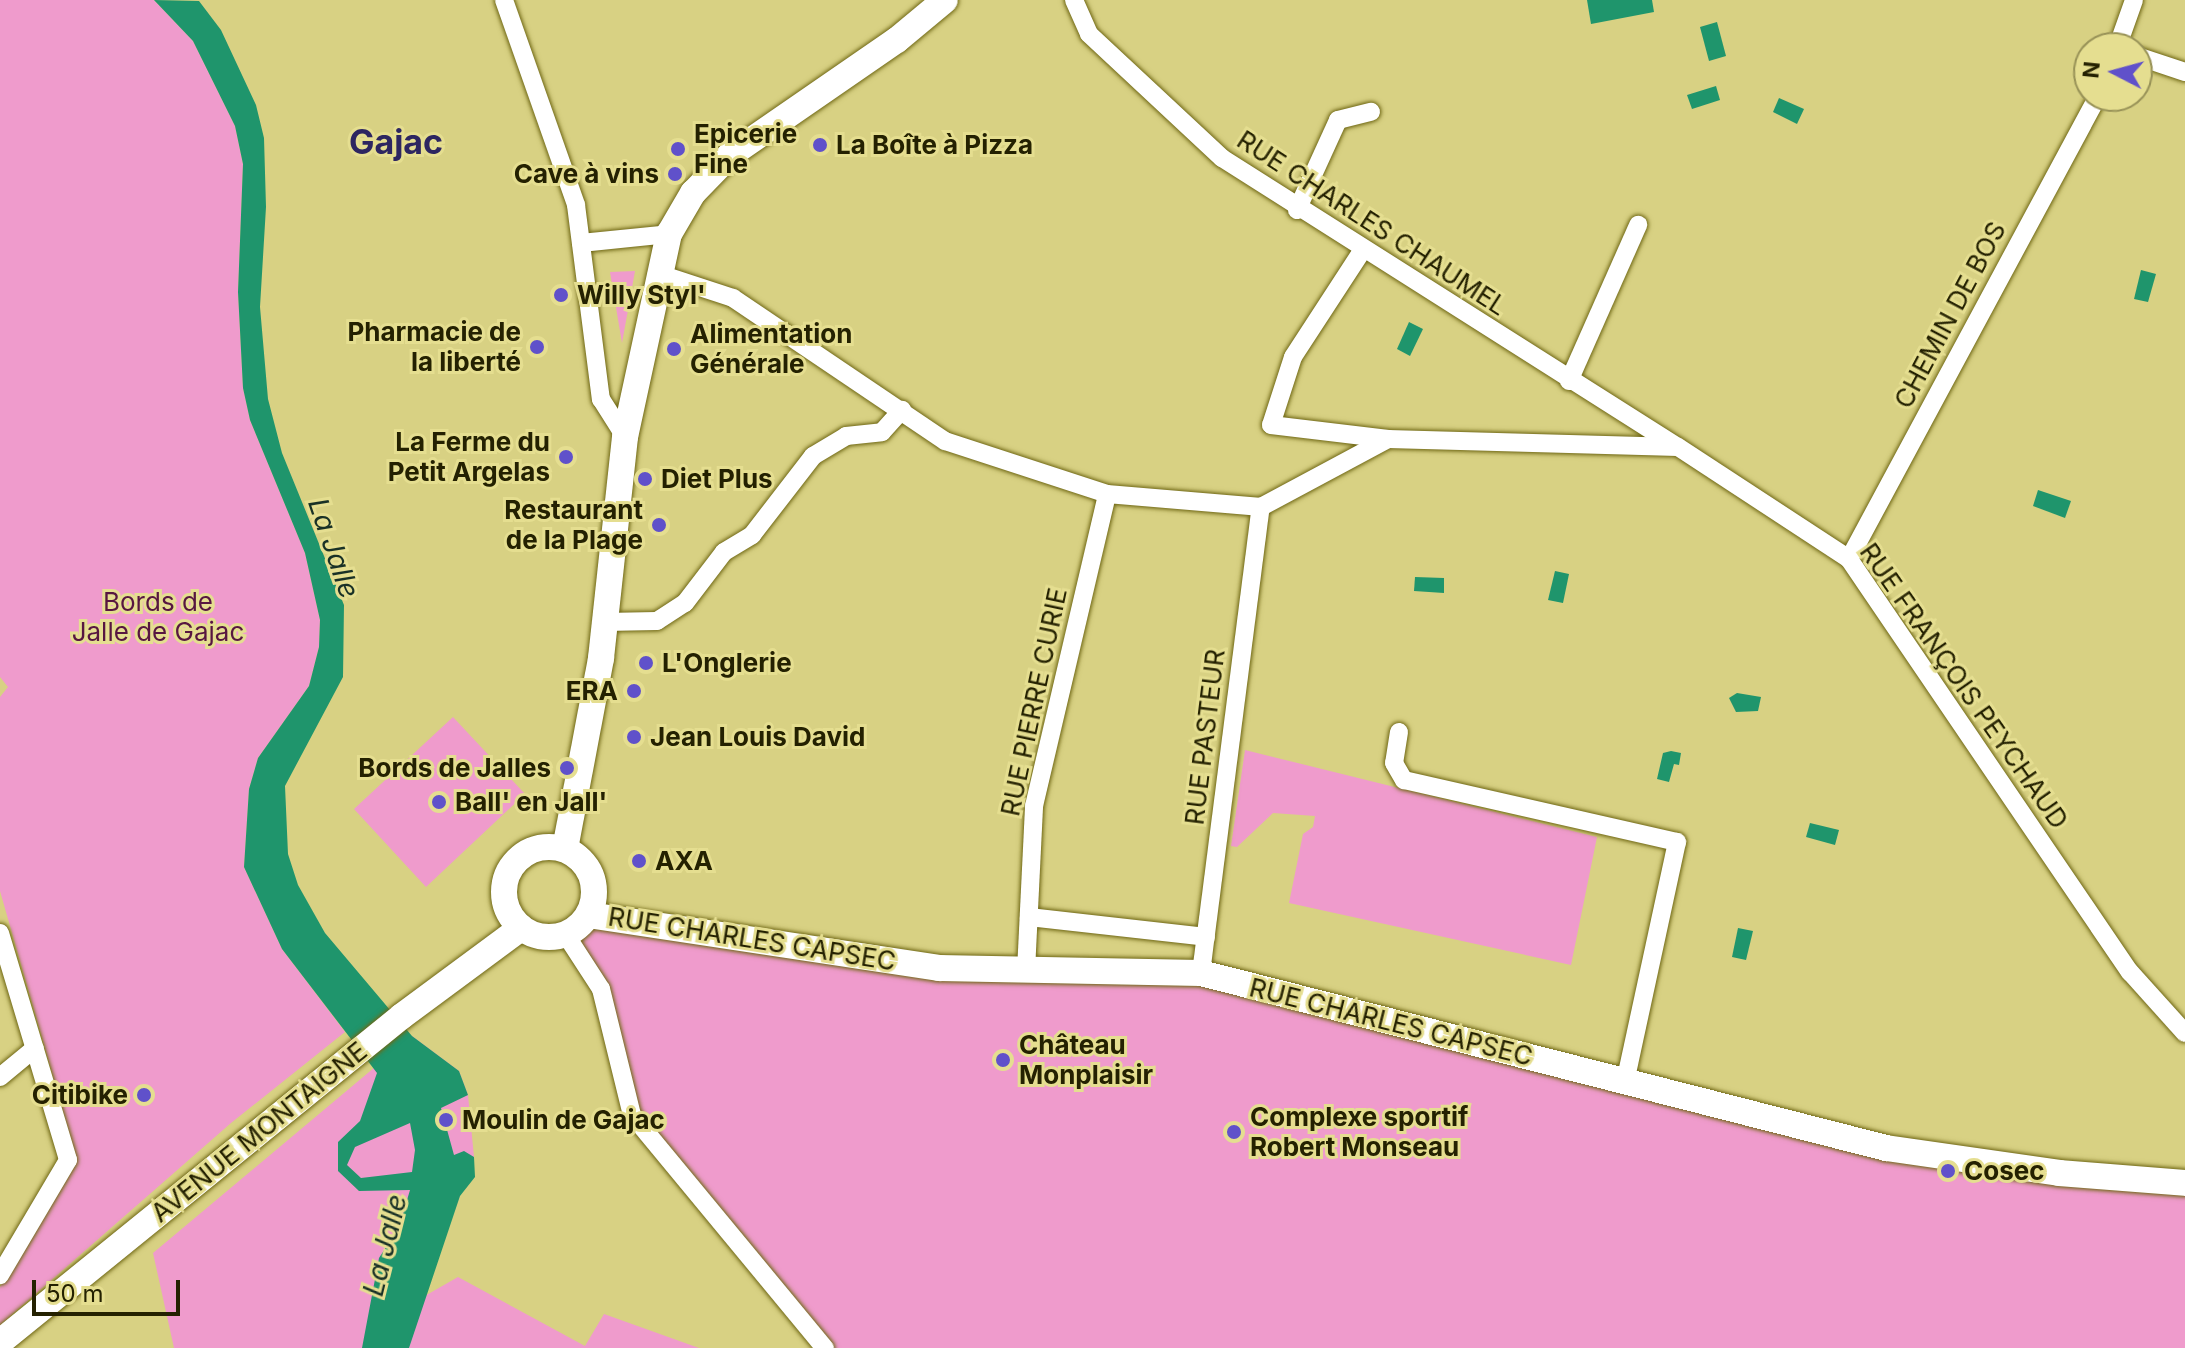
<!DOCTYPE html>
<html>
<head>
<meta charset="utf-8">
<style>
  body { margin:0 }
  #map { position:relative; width:2185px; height:1348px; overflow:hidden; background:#d8d183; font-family:Inter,sans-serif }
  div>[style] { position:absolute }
  .green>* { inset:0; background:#ef9bcc }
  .water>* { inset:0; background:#1f956c }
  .roads { filter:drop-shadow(0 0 2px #6f6714) drop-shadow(0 0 2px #6f6714) }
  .street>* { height:18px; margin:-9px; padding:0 9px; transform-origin:9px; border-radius:9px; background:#fff }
  .secondary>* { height:26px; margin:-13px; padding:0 13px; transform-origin:13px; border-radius:13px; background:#fff }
  .secondary>.ring { margin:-13px; padding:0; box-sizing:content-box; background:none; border:26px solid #fff; border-radius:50% }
  .dots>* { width:22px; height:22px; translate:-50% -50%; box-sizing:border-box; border:4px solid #e5de90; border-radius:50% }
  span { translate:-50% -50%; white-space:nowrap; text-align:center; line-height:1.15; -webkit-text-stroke:6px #e5de90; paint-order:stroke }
  .poi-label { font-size:26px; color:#242101; font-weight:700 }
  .left { translate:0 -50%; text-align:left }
  .right { translate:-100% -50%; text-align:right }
  .street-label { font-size:26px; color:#242101 }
  .park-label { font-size:26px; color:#571641 }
  .water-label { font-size:28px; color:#193126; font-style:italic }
  .district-label { font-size:34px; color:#2d2661; font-weight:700 }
  .north { position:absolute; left:2073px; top:32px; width:80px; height:80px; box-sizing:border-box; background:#e5de90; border:2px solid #989257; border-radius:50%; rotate:276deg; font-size:22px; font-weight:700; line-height:32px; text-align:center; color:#242101 }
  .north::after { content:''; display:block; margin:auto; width:28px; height:36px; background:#6051ca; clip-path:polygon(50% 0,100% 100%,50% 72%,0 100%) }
  .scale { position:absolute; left:32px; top:1280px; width:148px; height:36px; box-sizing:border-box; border:4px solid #242101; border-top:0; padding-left:10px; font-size:24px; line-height:28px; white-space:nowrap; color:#242101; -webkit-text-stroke:6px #e5de90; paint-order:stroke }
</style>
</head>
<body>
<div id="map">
  <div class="green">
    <i style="clip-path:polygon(0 0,154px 0,193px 41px,235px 126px,243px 164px,238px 292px,243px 388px,250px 420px,305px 553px,320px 620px,319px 647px,309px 686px,258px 758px,249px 789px,244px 867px,282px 949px,345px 1032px,231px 1123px,0 1325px,0 1287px,75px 1153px,0 891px,0 697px,8px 687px,0 677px)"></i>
    <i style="clip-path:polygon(635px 271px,622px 343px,610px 272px)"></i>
    <i style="clip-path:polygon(453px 717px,525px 794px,426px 887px,354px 809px)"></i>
    <i style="clip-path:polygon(1245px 750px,1597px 837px,1571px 965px,1289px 903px,1303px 834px,1313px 827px,1315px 816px,1273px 813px,1237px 847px,1231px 846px)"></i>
    <i style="clip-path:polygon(590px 915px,940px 968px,1180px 970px,1886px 1148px,2185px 1183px,2185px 1348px,825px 1348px,632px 1115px,608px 1021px,566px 935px)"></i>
    <i style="clip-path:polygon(412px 1036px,459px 1071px,468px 1095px,474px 1157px,423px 1297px,458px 1277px,585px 1346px,604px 1314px,699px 1348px,174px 1348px,153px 1253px)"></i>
  </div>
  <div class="water">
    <i style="clip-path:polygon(evenodd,154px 0,199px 1px,221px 30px,256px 105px,264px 138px,266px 207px,260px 307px,268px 399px,282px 453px,344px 605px,343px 677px,285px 786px,288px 854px,298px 885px,325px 933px,412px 1036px,459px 1071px,468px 1095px,441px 1108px,454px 1155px,464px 1151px,474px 1157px,475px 1177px,460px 1196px,409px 1348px,362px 1348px,379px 1258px,399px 1227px,410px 1190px,359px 1191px,338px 1171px,338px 1142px,360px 1121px,377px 1073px,282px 949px,244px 867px,249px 789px,258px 758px,309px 686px,319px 647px,320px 620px,305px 553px,250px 420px,243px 388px,238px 292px,243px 164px,235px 126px,193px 41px,154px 0,410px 1123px,415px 1150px,412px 1172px,361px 1178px,347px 1165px,355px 1147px,410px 1123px)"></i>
    <i style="clip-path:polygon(1587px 0,1652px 0,1654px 12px,1591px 24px)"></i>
    <i style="clip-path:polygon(1717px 22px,1726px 56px,1709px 61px,1700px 27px)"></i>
    <i style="clip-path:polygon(1716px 86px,1720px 100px,1692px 109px,1687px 95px)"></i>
    <i style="clip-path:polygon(1779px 98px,1804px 109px,1797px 124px,1773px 112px)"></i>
    <i style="clip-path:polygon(2141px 270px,2156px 274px,2148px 302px,2134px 299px)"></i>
    <i style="clip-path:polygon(1409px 322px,1423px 329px,1410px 356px,1397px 349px)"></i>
    <i style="clip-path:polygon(2038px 490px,2071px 501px,2065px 518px,2033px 506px)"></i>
    <i style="clip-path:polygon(1555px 571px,1569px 574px,1563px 603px,1548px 600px)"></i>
    <i style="clip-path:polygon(1415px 577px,1444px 578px,1444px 593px,1414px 591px)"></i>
    <i style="clip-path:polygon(1737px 693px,1761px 697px,1758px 711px,1736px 712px,1729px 698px)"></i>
    <i style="clip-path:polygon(1671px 751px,1681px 753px,1679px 765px,1674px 764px,1669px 782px,1657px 779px,1663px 753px)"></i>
    <i style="clip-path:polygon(1810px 823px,1839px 830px,1835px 845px,1806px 837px)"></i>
    <i style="clip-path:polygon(1738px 928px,1753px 931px,1746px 960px,1732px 957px)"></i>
  </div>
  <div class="roads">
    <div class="street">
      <i style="left:504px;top:0;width:217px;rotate:70.6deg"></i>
      <i style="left:576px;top:205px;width:196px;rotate:82.7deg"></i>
      <i style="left:601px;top:399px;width:45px;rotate:57.7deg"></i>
      <i style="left:1074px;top:0;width:37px;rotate:66deg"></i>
      <i style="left:1089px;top:34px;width:182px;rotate:43deg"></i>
      <i style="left:1222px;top:158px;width:538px;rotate:32.39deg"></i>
      <i style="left:2117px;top:48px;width:51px;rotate:-70.5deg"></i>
      <i style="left:2137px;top:56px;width:51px;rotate:18.4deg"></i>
      <i style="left:1297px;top:210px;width:99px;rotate:-65.5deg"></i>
      <i style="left:1338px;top:120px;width:34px;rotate:-14deg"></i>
      <i style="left:581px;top:243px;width:88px;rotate:-5.8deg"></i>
      <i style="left:1362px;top:251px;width:126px;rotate:123.1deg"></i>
      <i style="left:1293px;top:357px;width:71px;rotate:107.9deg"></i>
      <i style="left:1271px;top:425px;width:118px;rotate:6.8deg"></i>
      <i style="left:657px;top:273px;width:80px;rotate:18.2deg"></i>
      <i style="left:733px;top:298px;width:256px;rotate:34deg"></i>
      <i style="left:945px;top:441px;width:170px;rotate:18.1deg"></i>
      <i style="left:1107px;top:494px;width:155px;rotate:4.8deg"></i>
      <i style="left:1261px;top:507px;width:144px;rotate:-28.2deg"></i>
      <i style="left:1388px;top:439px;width:290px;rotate:1.6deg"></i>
      <i style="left:1678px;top:447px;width:204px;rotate:33.2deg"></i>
      <i style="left:1849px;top:559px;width:500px;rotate:55.8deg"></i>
      <i style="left:2130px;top:972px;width:82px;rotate:48deg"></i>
      <i style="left:1569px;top:381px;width:171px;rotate:-66.1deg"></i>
      <i style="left:1849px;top:559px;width:526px;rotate:-61.73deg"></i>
      <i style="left:604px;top:622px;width:53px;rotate:-1.1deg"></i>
      <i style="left:657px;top:621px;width:33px;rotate:-33deg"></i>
      <i style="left:685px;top:603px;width:64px;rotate:-52.6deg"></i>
      <i style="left:724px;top:552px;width:33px;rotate:-31deg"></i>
      <i style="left:752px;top:535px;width:100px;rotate:-52.3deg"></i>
      <i style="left:813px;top:456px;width:39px;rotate:-31deg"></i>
      <i style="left:846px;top:436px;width:36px;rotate:-6deg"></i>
      <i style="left:882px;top:432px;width:30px;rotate:-48deg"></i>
      <i style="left:1399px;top:732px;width:31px;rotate:99deg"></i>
      <i style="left:1394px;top:763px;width:20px;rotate:60deg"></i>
      <i style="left:1404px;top:780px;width:280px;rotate:12.8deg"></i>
      <i style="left:1677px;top:842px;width:246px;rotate:102.2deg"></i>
      <i style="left:1029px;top:917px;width:178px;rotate:6.4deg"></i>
      <i style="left:0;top:933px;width:237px;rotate:73.3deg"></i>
      <i style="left:68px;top:1160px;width:134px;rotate:120.6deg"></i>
      <i style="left:566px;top:935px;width:64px;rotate:57.1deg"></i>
      <i style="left:601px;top:989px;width:130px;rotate:76.2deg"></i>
      <i style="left:632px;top:1115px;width:303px;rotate:50.4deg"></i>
      <i style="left:1026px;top:971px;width:165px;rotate:-87.2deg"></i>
      <i style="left:1034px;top:806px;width:320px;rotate:-76.8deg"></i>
      <i style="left:1201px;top:973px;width:470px;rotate:-82.7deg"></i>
      <i style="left:0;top:1077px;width:45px;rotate:-39.6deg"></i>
    </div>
    <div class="secondary">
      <i class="ring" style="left:504px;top:847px;width:64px;height:64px"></i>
      <i style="left:565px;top:849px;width:194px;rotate:-79.3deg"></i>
      <i style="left:601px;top:658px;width:222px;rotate:-83.8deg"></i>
      <i style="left:625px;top:437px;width:208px;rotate:-77.8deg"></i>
      <i style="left:669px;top:234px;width:48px;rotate:-59.7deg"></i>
      <i style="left:693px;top:193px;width:53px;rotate:-45.8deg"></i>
      <i style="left:730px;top:155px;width:203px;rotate:-34.6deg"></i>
      <i style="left:897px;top:40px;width:62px;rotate:-39.8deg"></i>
      <i style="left:589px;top:915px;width:354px;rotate:8.6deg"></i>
      <i style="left:939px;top:968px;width:262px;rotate:1.1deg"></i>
      <i style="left:1201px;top:973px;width:707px;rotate:14.33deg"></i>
      <i style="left:1886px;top:1148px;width:175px;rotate:8.2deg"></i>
      <i style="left:2059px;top:1173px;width:126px;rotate:4.5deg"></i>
      <i style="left:0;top:1342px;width:518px;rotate:-39.04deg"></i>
      <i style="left:402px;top:1016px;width:148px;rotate:-36.5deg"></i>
    </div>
  </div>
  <div class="dots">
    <i style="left:820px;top:145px;background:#6051ca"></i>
    <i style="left:678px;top:149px;background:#6051ca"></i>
    <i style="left:675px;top:174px;background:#6051ca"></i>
    <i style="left:561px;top:295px;background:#6051ca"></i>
    <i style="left:537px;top:347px;background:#6051ca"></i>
    <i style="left:674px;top:349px;background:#6051ca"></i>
    <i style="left:566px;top:457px;background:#6051ca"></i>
    <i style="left:645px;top:479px;background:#6051ca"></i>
    <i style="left:659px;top:525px;background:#6051ca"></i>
    <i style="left:646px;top:663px;background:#6051ca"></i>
    <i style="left:634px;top:691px;background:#6051ca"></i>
    <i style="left:634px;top:737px;background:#6051ca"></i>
    <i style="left:567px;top:768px;background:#6051ca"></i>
    <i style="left:439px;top:802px;background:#6051ca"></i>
    <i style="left:639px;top:861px;background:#6051ca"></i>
    <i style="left:1003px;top:1060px;background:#6051ca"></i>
    <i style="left:144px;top:1095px;background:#6051ca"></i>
    <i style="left:446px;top:1120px;background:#6051ca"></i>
    <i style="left:1234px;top:1132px;background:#6051ca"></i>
    <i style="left:1948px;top:1171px;background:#6051ca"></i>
  </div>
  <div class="poi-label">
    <span class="left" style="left:694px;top:149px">Epicerie<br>Fine</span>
    <span class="left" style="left:836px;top:145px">La Boîte à Pizza</span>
    <span class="right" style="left:659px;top:174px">Cave à vins</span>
    <span class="left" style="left:577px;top:295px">Willy Styl'</span>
    <span class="right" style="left:521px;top:347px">Pharmacie de<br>la liberté</span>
    <span class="left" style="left:690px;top:349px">Alimentation<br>Générale</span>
    <span class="right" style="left:550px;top:457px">La Ferme du<br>Petit Argelas</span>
    <span class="left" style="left:661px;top:479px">Diet Plus</span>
    <span class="right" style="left:643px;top:525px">Restaurant<br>de la Plage</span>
    <span class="left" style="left:662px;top:663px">L'Onglerie</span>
    <span class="right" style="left:618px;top:691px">ERA</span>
    <span class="left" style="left:650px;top:737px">Jean Louis David</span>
    <span class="right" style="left:551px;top:768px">Bords de Jalles</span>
    <span class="left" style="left:455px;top:802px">Ball' en Jall'</span>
    <span class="left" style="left:655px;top:861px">AXA</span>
    <span class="left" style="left:1019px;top:1060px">Château<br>Monplaisir</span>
    <span class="right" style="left:128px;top:1095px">Citibike</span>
    <span class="left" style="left:1250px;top:1132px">Complexe sportif<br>Robert Monseau</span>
    <span class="left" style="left:462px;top:1120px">Moulin de Gajac</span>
    <span class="left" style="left:1964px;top:1171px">Cosec</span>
  </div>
  <div class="street-label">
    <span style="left:1372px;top:223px;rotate:33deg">RUE CHARLES CHAUMEL</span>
    <span style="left:1950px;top:315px;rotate:-62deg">CHEMIN DE BOS</span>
    <span style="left:1964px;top:686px;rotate:55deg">RUE FRANÇOIS PEYCHAUD</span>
    <span style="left:1034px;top:702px;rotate:-78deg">RUE PIERRE CURIE</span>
    <span style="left:1205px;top:737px;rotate:-83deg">RUE PASTEUR</span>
    <span style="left:752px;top:939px;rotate:9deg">RUE CHARLES CAPSEC</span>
    <span style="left:1391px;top:1022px;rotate:14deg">RUE CHARLES CAPSEC</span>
    <span style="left:259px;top:1132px;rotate:-39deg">AVENUE MONTAIGNE</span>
  </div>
  <div class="park-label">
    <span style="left:158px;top:617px">Bords de<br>Jalle de Gajac</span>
  </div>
  <div class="water-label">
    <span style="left:334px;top:548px;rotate:71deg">La Jalle</span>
    <span style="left:385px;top:1245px;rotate:-76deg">La Jalle</span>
  </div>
  <div class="district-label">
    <span style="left:396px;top:142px">Gajac</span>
  </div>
  <div class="north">N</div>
  <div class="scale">50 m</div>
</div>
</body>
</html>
